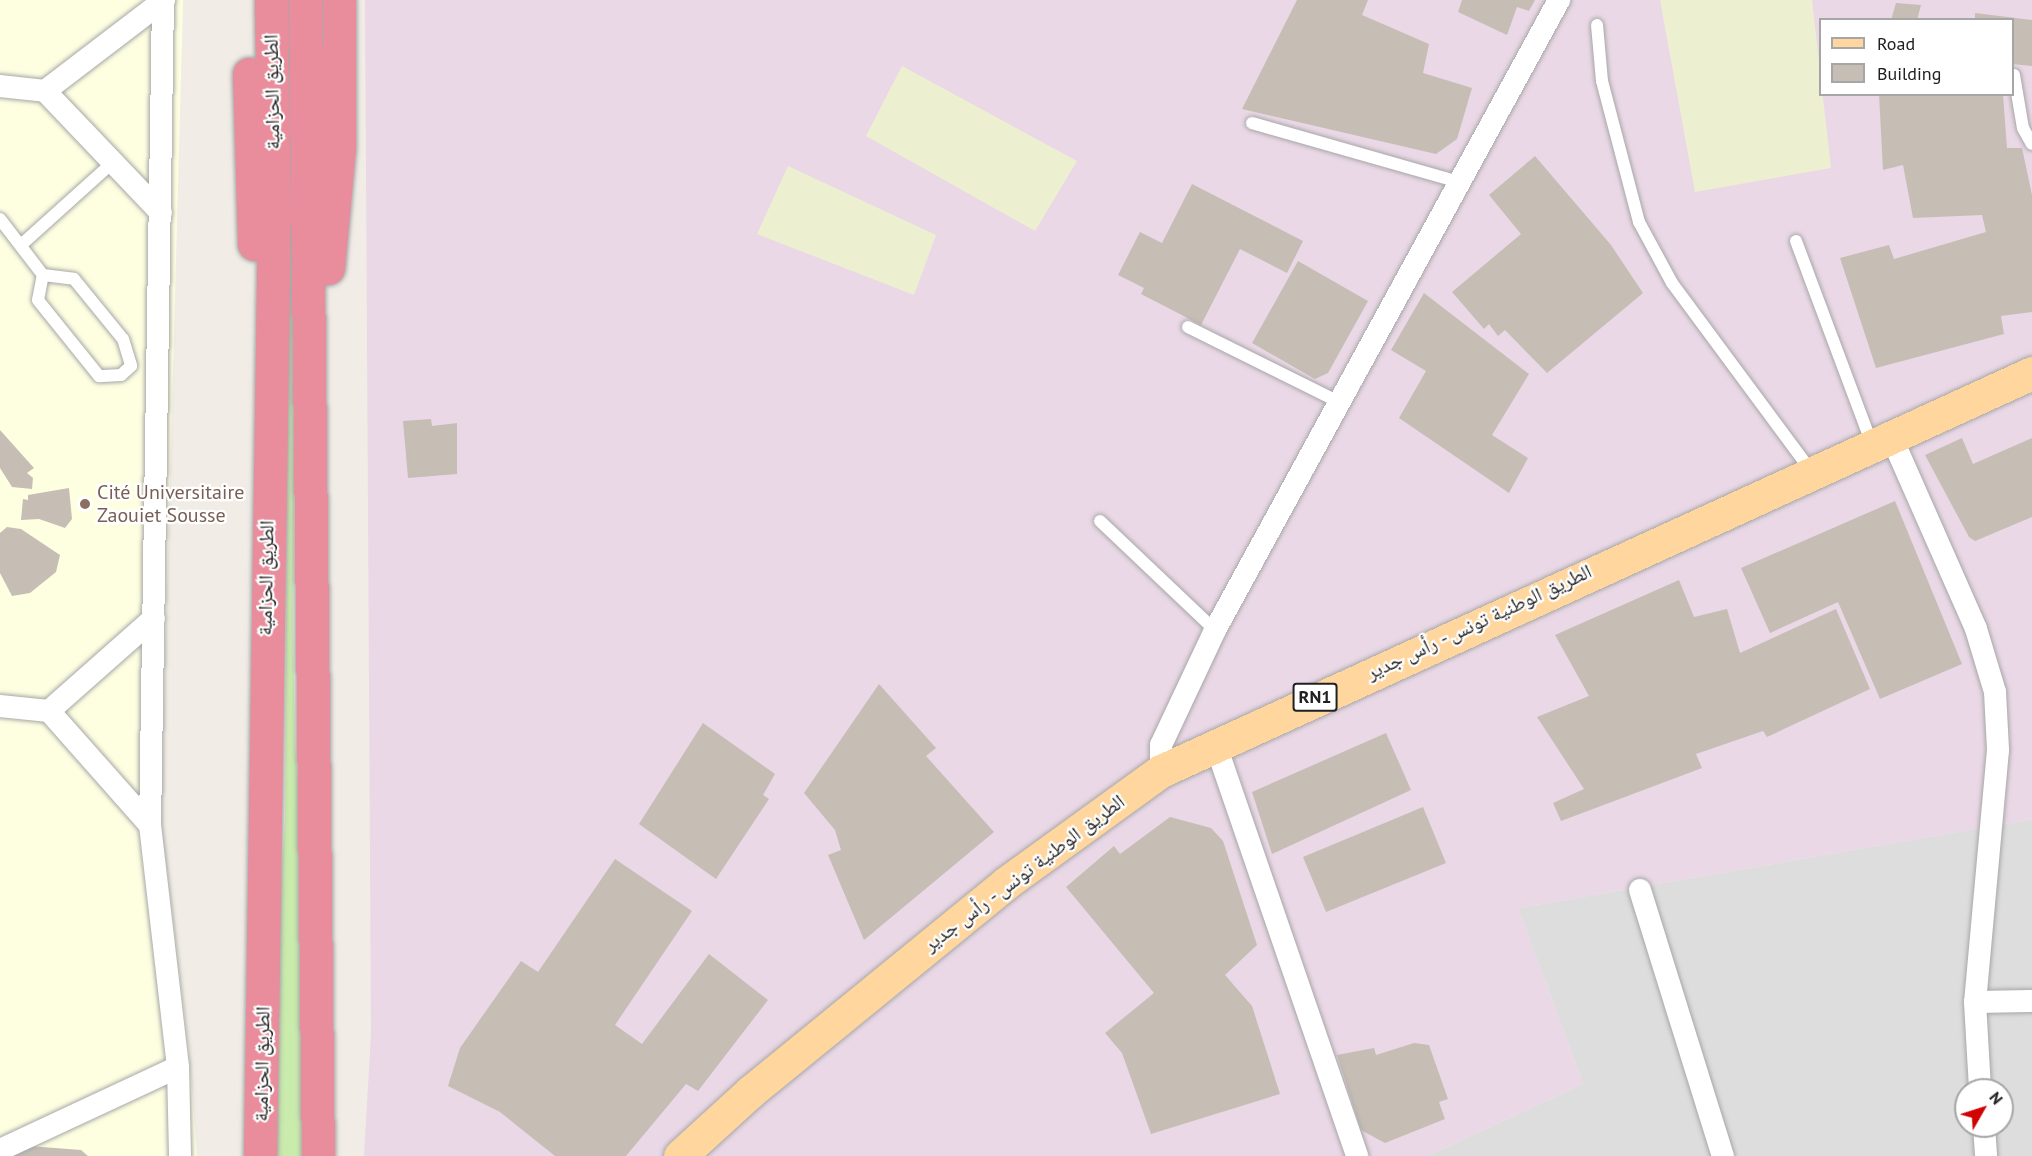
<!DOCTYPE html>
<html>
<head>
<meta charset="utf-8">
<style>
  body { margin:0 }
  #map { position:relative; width:2032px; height:1156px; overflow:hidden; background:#f1ede6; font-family:"PT Sans","Noto Naskh Arabic",sans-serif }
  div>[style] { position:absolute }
  .residential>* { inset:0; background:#dedddd }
  .industrial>* { inset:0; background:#ead8e6 }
  .education>* { inset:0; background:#feffe1 }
  .farmland>* { inset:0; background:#edefd1 }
  .grass>* { inset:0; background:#c9ebab }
  .building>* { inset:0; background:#c6bdb5 }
  .roads { filter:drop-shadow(0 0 2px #a7a7a7) drop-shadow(0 0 2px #a7a7a7) }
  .lane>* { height:12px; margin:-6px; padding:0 6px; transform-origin:6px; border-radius:6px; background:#fff }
  .street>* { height:22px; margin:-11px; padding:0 11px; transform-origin:11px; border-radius:11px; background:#fff }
  .primary>* { height:33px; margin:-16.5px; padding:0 16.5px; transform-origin:16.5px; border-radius:16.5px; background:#fed69e }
  .highway>* { height:33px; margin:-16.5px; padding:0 16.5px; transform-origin:16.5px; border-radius:16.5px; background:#e98c9c }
  .dots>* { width:16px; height:16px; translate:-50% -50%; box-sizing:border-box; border:3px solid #fff; border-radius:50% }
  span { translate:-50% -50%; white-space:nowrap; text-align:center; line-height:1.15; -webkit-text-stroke:4.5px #fff; paint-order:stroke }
  .shield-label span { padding:2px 4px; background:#fff; border:2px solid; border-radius:4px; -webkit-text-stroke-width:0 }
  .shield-label { font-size:18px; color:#202020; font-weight:700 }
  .street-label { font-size:20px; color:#202020 }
  .education-label { font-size:20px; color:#785e54 }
  .left { translate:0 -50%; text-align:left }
  .legend { position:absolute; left:1819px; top:18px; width:195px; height:78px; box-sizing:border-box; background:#fff; border:2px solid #a6a6a6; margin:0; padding:8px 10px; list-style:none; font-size:18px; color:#202020 }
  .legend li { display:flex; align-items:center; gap:12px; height:30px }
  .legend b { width:30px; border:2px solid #a6a6a6 }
  .north { position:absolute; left:1954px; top:1078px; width:60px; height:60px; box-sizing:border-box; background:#fff; border:2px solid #a6a6a6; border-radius:50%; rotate:51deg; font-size:16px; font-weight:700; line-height:24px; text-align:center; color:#202020 }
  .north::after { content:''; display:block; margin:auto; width:21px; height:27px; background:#d00400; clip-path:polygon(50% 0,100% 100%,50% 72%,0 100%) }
</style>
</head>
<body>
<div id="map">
  <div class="residential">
    <i style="clip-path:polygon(evenodd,2032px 819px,2032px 1156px,1427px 1156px,1583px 1084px,1518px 908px,2032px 819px,1966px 1090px,2002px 1090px,2002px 1126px,1966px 1126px,1966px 1090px)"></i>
  </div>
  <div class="industrial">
    <i style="clip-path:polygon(evenodd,365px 0,2032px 0,2032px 819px,1518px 908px,1583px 1084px,1427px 1156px,364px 1156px,371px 1034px,365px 0,1820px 20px,2012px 20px,2012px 94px,1820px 94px,1820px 20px)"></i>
  </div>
  <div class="education">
    <i style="clip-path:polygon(0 0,183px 0,161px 818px,189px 1049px,197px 1156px,0 1156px)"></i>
  </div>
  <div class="farmland">
    <i style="clip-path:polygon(1660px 0,1812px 0,1831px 168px,1695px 192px)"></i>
    <i style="clip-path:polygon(902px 66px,1077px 161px,1035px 231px,866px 136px)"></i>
    <i style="clip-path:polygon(788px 166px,936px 235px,914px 295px,757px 234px)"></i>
  </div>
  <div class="grass">
    <i style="clip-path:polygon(288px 288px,296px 288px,293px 625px,295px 749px,302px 820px,302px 1156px,272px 1156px,274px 990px,285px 821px)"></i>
  </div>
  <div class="building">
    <i style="clip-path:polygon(1297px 0,1368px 0,1362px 15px,1429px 44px,1423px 73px,1472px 88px,1457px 139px,1436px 154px,1242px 109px)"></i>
    <i style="clip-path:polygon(1462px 0,1535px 0,1529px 11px,1517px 7px,1507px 35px,1458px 12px)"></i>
    <i style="clip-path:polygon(1896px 3px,1921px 5px,1917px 20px,1891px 20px)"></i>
    <i style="clip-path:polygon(1975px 13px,2032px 20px,2032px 66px,2012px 64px,2012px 20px,1975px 20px)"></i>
    <i style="clip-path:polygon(1879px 94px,2003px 94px,2007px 148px,2022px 148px,2032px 195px,2032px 312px,2001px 316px,2004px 334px,1876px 368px,1840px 258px,1889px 245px,1894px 259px,1986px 232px,1982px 215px,1913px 218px,1903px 165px,1883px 170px)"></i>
    <i style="clip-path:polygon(1535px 156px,1611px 245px,1643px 293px,1547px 373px,1505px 330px,1498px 336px,1489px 324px,1484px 329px,1452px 292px,1521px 234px,1489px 195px)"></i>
    <i style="clip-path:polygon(1192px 184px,1303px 241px,1287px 273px,1240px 249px,1201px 325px,1141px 294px,1144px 288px,1118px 275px,1140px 232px,1162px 243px)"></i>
    <i style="clip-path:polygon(1298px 261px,1368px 301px,1328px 373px,1315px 379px,1252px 343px)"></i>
    <i style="clip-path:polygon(1424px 293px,1529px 374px,1492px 435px,1528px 458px,1509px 493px,1399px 418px,1426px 371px,1391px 350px)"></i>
    <i style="clip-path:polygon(431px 419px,432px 426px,457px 423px,457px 474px,408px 478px,403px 421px)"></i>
    <i style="clip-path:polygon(0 430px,34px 468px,27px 473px,33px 478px,32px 489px,12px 487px,0 468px)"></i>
    <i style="clip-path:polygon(1962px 438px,1973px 464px,2032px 438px,2032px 517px,1975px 541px,1969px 537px,1925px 455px)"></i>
    <i style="clip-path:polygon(69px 488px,72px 519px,65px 528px,39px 519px,21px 520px,23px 499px,28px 500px,28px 495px)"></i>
    <i style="clip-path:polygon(1895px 501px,1962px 664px,1880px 699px,1838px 602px,1770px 633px,1741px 568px)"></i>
    <i style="clip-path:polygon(7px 527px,21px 529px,60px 555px,56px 572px,30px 593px,12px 596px,0 573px,0 533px)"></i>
    <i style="clip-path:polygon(1679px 580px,1694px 617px,1727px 609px,1740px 653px,1836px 609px,1870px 689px,1767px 737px,1763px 731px,1696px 754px,1702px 768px,1561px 821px,1553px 803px,1584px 789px,1537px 717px,1589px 696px,1555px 635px)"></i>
    <i style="clip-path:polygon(879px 684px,936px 748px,926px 756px,994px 832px,864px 940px,828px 855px,841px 850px,835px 830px,804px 793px)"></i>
    <i style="clip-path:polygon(703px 723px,775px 774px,763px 795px,769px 799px,716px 879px,639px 824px)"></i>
    <i style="clip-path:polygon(1386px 733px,1411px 790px,1272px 854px,1252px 792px)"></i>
    <i style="clip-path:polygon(1423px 807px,1446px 863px,1326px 912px,1303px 857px)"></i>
    <i style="clip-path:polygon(1170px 817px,1211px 828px,1223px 841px,1257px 945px,1225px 975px,1252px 1006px,1280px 1094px,1151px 1134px,1122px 1053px,1105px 1033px,1154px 993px,1066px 887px,1114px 846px,1120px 854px)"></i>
    <i style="clip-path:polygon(615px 859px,692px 911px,615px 1025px,642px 1044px,709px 954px,768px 1000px,698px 1091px,686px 1084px,626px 1156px,555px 1156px,500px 1112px,448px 1086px,460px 1048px,521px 961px,538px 972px)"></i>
    <i style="clip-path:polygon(1414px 1043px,1429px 1045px,1448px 1099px,1439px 1102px,1445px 1119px,1385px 1143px,1361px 1130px,1337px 1055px,1374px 1048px,1376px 1055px)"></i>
    <i style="clip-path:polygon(29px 1146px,81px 1150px,88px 1156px,4px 1156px)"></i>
  </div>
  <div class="roads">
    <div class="lane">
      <i style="left:1597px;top:25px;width:56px;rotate:84.9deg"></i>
      <i style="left:1602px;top:81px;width:146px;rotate:75.3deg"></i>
      <i style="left:1639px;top:222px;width:69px;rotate:61.6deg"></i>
      <i style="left:1672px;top:283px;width:234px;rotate:53.5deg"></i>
      <i style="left:2014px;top:75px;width:54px;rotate:80.4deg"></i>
      <i style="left:2023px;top:128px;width:18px;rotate:61deg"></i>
      <i style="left:1252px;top:123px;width:212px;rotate:15.9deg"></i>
      <i style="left:0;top:219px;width:71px;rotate:52.5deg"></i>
      <i style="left:43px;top:275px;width:31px;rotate:7deg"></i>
      <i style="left:74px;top:279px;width:77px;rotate:50.8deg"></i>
      <i style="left:123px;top:339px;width:28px;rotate:73deg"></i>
      <i style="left:131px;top:366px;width:13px;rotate:138deg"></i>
      <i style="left:121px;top:375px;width:22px;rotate:177deg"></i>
      <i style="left:99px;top:376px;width:97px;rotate:-128.8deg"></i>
      <i style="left:38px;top:300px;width:25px;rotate:-79deg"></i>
      <i style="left:1796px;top:241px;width:217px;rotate:69.5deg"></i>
      <i style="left:21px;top:245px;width:122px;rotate:-42deg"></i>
      <i style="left:1188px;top:327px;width:169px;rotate:26.4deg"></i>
      <i style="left:1100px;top:521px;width:158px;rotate:43.5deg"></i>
    </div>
    <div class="street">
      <i style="left:163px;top:0;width:825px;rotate:90.9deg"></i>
      <i style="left:150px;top:825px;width:244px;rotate:83.4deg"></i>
      <i style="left:178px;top:1067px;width:89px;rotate:88.7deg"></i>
      <i style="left:0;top:86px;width:45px;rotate:6.3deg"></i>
      <i style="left:45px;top:91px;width:168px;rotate:46.4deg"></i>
      <i style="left:45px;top:91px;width:150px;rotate:-37.4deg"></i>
      <i style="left:1891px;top:436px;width:211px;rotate:66.2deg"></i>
      <i style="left:1976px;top:629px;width:66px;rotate:73.2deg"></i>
      <i style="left:1995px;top:692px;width:58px;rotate:87deg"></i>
      <i style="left:1998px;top:750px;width:253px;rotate:95.2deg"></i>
      <i style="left:1975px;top:1002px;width:88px;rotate:86.7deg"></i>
      <i style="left:0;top:706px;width:49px;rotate:5.8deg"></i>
      <i style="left:49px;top:711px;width:152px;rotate:48.5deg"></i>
      <i style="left:49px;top:711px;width:140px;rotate:-41.5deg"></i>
      <i style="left:1215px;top:743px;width:437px;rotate:71deg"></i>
      <i style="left:1161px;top:771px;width:26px;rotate:-90deg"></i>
      <i style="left:1161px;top:745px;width:127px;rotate:-64.8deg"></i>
      <i style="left:1215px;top:630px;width:718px;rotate:-61.36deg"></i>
      <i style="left:1640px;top:890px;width:279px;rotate:72.7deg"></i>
      <i style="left:1975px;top:1002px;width:57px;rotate:-1deg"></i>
      <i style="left:1984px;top:1126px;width:30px;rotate:86deg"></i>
      <i style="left:0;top:1150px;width:196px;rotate:-25deg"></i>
    </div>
    <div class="primary">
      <i style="left:680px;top:1156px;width:95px;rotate:-42.4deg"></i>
      <i style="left:750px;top:1092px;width:330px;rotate:-39.2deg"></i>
      <i style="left:1006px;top:883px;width:191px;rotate:-35.9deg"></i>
      <i style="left:1161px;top:771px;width:958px;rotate:-24.56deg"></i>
    </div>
    <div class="highway">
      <i style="left:305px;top:0;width:1156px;rotate:89.36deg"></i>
      <i style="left:249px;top:74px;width:170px;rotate:88.3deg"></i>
      <i style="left:328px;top:268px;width:121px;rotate:-84.8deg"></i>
      <i style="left:339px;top:148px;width:148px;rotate:-90deg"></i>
      <i style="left:260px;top:1156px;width:939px;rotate:-89.15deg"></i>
      <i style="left:274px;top:217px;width:217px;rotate:-90.8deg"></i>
    </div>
  </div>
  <div class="dots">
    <i style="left:85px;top:504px;background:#8d6e63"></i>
  </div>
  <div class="shield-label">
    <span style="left:1315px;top:697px">RN1</span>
  </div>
  <div class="street-label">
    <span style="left:272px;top:92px;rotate:-91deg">الطريق الحزامية</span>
    <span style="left:266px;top:578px;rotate:-89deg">الطريق الحزامية</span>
    <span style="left:1479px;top:622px;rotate:-25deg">الطريق الوطنية تونس - رأس جدير</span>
    <span style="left:1024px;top:873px;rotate:-37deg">الطريق الوطنية تونس - رأس جدير</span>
    <span style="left:262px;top:1064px;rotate:-89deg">الطريق الحزامية</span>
  </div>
  <div class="education-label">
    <span class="left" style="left:97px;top:504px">Cité Universitaire<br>Zaouiet Sousse</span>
  </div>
  <ul class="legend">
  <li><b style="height:8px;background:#fed69e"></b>Road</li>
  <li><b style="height:16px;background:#c6bdb5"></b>Building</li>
  </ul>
  <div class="north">N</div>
</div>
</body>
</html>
